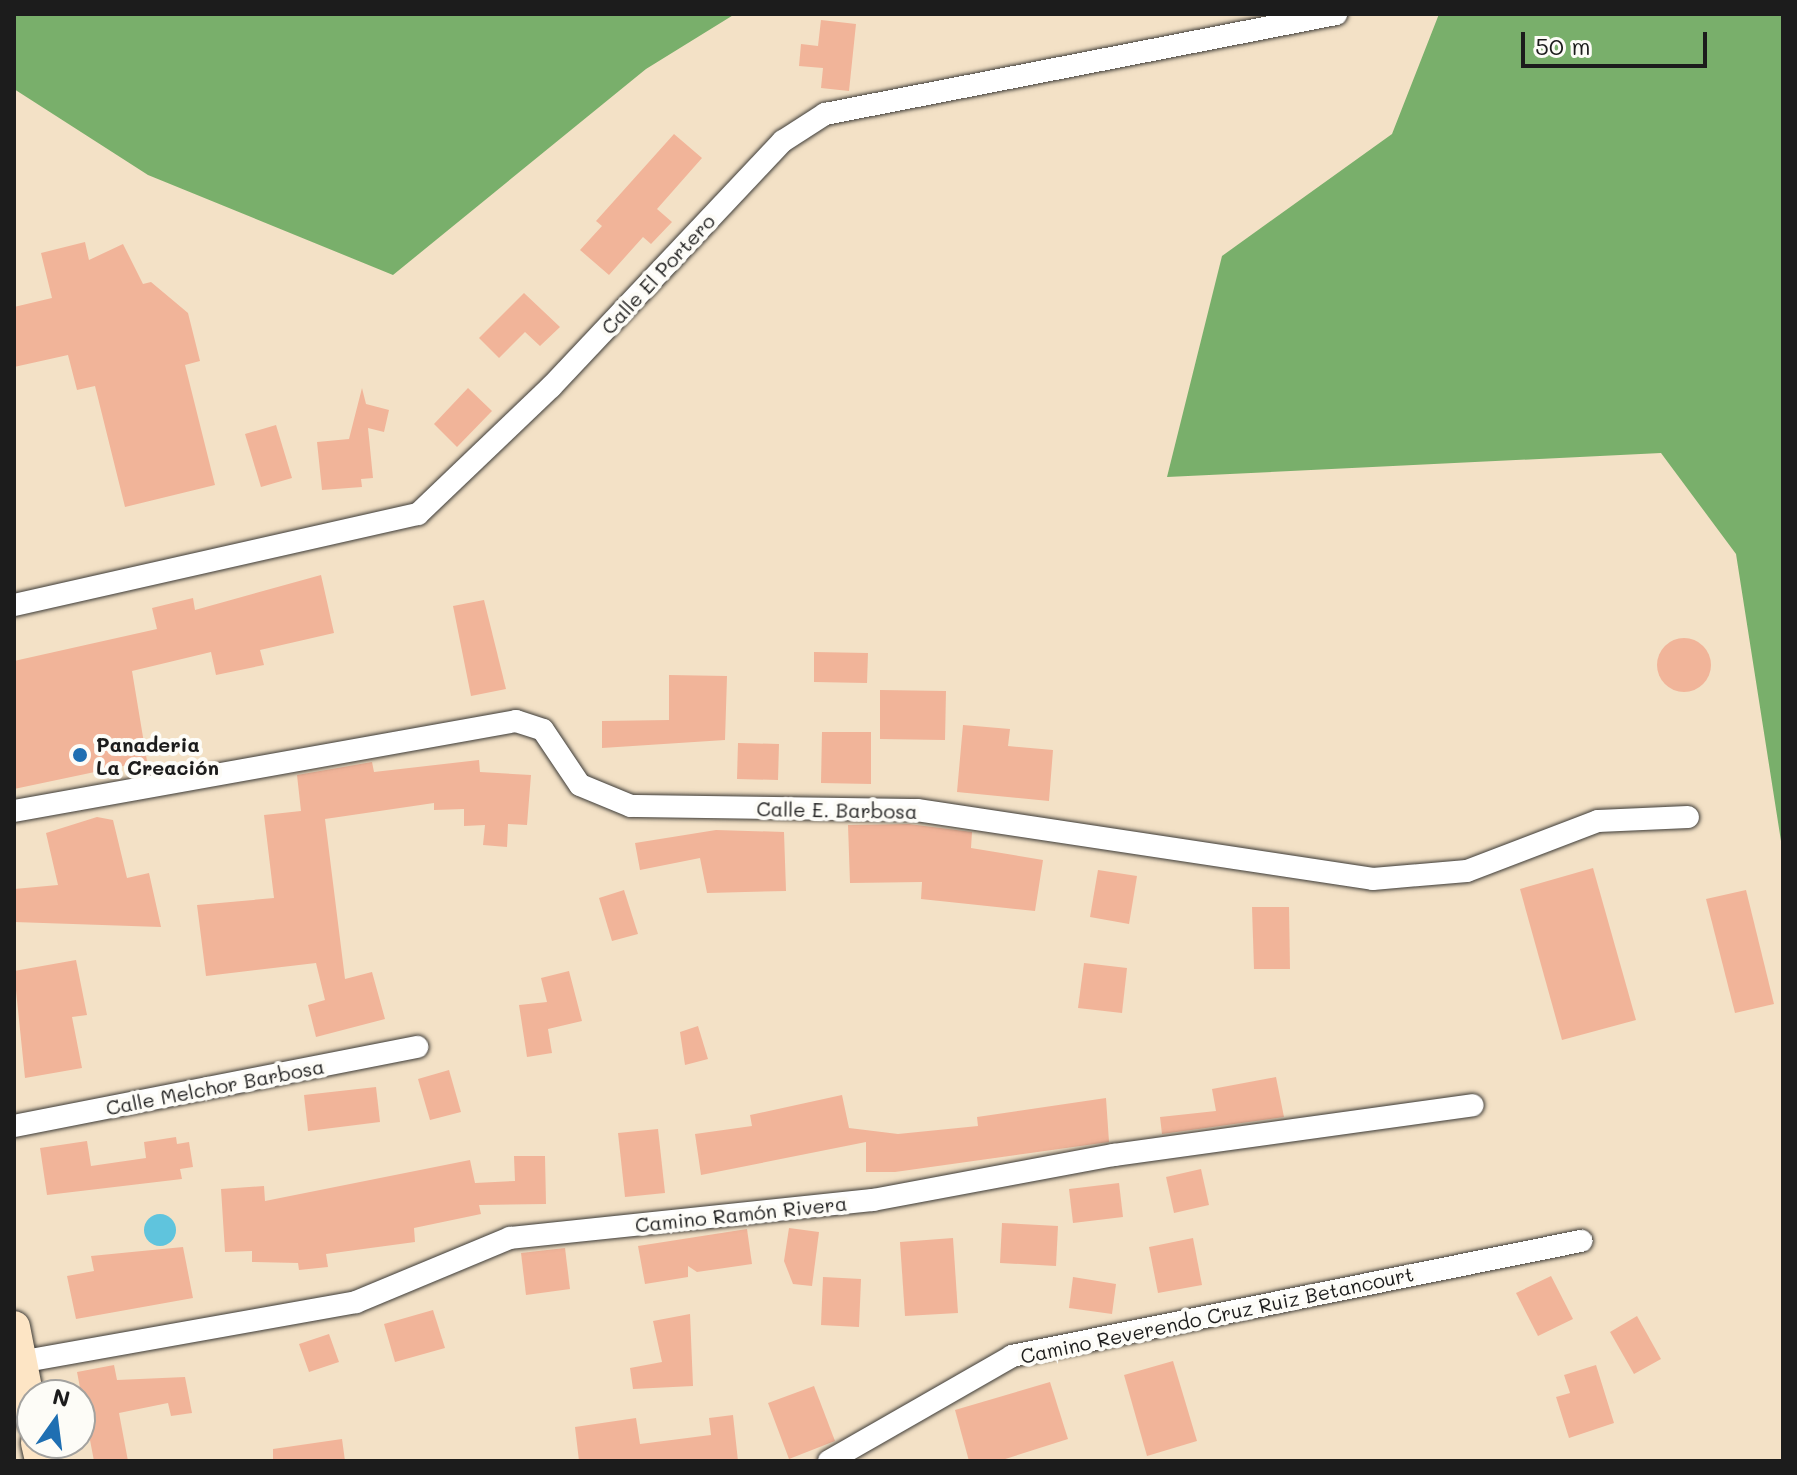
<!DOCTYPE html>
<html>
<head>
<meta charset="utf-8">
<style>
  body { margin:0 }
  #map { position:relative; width:1797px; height:1475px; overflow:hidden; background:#f3e1c6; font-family:Mali,sans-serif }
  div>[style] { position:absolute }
  .forest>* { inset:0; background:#79af6b }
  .water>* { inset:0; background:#5fc4dd }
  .round { border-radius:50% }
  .building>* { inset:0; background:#f1b499 }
  .roads { filter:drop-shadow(0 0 2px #3c3a36) drop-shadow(0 0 2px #3c3a36) }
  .street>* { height:22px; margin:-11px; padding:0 11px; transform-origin:11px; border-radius:11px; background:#fff }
  .secondary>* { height:32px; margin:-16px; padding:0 16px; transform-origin:16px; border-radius:16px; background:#fde5c5 }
  .dots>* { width:22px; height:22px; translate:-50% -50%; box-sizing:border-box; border:4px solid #fdfcf7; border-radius:50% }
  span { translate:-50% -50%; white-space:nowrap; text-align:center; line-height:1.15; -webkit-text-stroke:8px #fdfcf7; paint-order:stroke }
  .street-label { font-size:20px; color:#1c1c1c }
  .poi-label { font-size:20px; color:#1c1c1c; font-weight:700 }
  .left { translate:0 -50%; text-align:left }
  .frame { position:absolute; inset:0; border:16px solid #1c1c1c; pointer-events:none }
  .north { position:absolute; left:16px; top:1379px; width:80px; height:80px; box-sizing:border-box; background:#fdfcf7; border:2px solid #a3a29f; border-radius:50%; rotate:14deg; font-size:22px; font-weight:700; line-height:32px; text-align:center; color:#1c1c1c }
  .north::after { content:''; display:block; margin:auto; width:28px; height:36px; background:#1f6fb2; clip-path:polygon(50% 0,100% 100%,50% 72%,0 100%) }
  .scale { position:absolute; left:1521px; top:32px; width:186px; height:36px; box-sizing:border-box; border:4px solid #1c1c1c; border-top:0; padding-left:10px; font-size:24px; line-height:28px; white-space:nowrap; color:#1c1c1c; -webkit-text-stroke:6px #fdfcf7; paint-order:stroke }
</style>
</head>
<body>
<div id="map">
  <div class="forest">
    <i style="clip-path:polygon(14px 14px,735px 14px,646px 69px,393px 275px,148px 175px,14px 89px)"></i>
    <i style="clip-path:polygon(1439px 14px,1783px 14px,1783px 854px,1736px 554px,1661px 453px,1167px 477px,1222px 256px,1392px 134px)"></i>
  </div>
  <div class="water">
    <i class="round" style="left:144px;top:1214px;width:32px;height:32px"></i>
  </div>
  <div class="building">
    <i style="clip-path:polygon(821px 20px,856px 24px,849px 91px,821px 88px,823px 68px,799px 66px,801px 44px,818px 46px)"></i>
    <i style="clip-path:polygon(674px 134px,702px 158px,657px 209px,672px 222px,651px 244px,643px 237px,609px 275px,580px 250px,602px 226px,596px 221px)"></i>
    <i style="clip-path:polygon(85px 242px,89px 260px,123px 244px,143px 284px,151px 282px,188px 313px,200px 361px,185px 365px,215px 485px,125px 507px,95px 386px,77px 390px,68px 355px,14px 367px,14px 307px,52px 298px,41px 253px)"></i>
    <i style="clip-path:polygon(524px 293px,560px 327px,540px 346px,525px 332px,499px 358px,479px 338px)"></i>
    <i style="clip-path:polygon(362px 388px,366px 404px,389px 410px,384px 432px,368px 428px,373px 478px,361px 479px,362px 487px,322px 490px,317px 442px,349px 439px)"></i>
    <i style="clip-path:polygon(468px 388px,492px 411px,457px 447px,434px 424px)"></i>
    <i style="clip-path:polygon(276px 425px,292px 478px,261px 487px,245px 434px)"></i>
    <i style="clip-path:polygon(321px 575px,334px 633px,260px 650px,264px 665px,216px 675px,211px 652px,132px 671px,147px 761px,14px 789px,14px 661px,157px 629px,152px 608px,193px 598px,195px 610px)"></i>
    <i style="clip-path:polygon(484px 600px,506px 689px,471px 696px,453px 606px)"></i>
    <i class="round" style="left:1657px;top:638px;width:54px;height:54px"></i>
    <i style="clip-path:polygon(814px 652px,868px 653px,867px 683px,814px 682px)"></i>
    <i style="clip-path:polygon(669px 675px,727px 676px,725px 740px,602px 748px,602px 721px,669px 720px)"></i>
    <i style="clip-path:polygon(880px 690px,946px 691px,945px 740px,880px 739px)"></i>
    <i style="clip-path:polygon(963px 725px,1010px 729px,1008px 746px,1053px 750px,1049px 801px,957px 792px)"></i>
    <i style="clip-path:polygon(822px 732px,871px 732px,871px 784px,821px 783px)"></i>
    <i style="clip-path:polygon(738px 743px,779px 744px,778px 780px,737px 779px)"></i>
    <i style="clip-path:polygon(479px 760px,480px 772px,531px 775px,527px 825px,508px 824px,507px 847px,483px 845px,485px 825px,464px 826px,464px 809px,434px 810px,434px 803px,325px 819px,345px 979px,372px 972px,385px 1019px,316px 1037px,308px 1005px,325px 1000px,316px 963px,206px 976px,197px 905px,274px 898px,264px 815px,301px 811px,297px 775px,372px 762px,374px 772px)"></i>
    <i style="clip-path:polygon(97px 817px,113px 820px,127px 878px,149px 873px,161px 927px,14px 922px,14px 889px,58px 885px,46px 833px)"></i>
    <i style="clip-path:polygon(909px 824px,972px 832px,971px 848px,1043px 860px,1035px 911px,921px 899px,922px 882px,850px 883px,848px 825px)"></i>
    <i style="clip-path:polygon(716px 830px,784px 832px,786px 891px,707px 893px,700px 858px,640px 870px,635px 843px)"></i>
    <i style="clip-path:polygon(1593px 868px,1636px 1020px,1562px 1040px,1520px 889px)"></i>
    <i style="clip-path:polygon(1098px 870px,1137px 876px,1129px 924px,1090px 917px)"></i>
    <i style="clip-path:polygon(624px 890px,638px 934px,612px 941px,599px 898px)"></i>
    <i style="clip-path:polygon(1746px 890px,1774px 1004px,1735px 1013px,1706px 899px)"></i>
    <i style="clip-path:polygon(1252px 907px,1289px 907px,1290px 969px,1254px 969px)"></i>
    <i style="clip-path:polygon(76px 960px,87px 1015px,72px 1017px,82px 1068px,25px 1078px,14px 971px)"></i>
    <i style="clip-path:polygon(1084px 963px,1127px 968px,1122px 1013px,1078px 1008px)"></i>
    <i style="clip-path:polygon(569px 971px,582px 1021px,548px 1029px,552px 1053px,527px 1057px,519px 1005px,547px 1002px,541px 978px)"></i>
    <i style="clip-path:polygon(698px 1026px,708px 1059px,685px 1065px,680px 1032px)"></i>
    <i style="clip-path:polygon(449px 1070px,461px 1112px,430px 1120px,418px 1079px)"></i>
    <i style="clip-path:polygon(1276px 1077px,1284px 1117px,1162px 1134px,1160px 1117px,1216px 1111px,1212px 1089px)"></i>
    <i style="clip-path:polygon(376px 1087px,380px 1122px,308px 1131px,304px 1095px)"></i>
    <i style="clip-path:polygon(842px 1095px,849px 1128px,898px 1134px,978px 1126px,977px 1117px,1106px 1098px,1109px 1142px,895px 1172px,866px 1172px,866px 1142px,701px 1175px,695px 1134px,752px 1126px,750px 1115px)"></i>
    <i style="clip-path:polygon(658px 1129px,665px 1193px,625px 1197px,618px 1133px)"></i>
    <i style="clip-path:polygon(176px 1137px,177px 1144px,189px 1142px,193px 1167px,180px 1169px,182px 1179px,47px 1195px,40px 1148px,87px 1141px,91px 1166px,146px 1158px,144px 1142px)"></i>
    <i style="clip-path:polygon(514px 1156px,545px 1156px,546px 1204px,479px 1205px,481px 1214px,414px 1228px,415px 1242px,326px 1254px,328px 1267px,299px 1270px,298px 1263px,252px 1262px,252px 1251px,225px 1252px,221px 1189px,264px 1186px,265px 1201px,470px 1160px,475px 1183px,515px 1181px)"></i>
    <i style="clip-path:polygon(1201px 1169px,1209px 1205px,1174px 1213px,1166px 1177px)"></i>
    <i style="clip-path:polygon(1119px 1183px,1123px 1217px,1073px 1223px,1069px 1189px)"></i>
    <i style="clip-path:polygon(1002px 1223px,1058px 1226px,1056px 1266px,1000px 1263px)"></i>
    <i style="clip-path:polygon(789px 1228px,819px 1232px,812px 1286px,793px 1284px,784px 1261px)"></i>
    <i style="clip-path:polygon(747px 1229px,752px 1264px,697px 1272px,688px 1266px,688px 1277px,645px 1284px,638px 1246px)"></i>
    <i style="clip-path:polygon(953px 1238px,958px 1313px,905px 1316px,900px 1242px)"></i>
    <i style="clip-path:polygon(1193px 1238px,1202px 1285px,1158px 1293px,1149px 1247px)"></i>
    <i style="clip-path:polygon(183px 1247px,193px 1298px,76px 1319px,67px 1276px,94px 1271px,91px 1256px)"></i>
    <i style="clip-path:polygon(565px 1248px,570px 1289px,526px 1295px,521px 1253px)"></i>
    <i style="clip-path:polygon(1551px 1276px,1573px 1319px,1538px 1336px,1516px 1293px)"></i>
    <i style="clip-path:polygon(823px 1277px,861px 1279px,859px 1327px,821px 1325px)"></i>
    <i style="clip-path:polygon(1073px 1277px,1116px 1284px,1112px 1314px,1069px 1308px)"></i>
    <i style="clip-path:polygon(433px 1310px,445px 1348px,395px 1362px,384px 1324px)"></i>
    <i style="clip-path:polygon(690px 1314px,693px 1386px,633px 1389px,630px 1368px,662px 1362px,653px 1321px)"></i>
    <i style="clip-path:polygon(1637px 1316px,1661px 1359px,1634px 1374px,1610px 1332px)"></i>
    <i style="clip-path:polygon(329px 1334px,339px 1362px,309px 1372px,299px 1344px)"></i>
    <i style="clip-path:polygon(1173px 1361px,1197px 1441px,1147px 1456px,1124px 1375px)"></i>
    <i style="clip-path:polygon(114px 1365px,117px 1380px,185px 1377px,192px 1413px,171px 1416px,168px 1403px,119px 1413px,128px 1461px,94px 1461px,77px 1372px)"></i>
    <i style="clip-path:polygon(1596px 1365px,1614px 1423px,1569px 1438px,1556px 1397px,1570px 1393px,1564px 1375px)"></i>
    <i style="clip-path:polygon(1050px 1382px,1068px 1439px,999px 1461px,969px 1461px,955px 1410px)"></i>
    <i style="clip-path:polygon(814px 1386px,835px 1441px,789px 1459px,768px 1403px)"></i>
    <i style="clip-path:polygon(733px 1415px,738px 1461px,579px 1461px,575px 1427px,636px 1418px,640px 1444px,711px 1435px,709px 1418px)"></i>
    <i style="clip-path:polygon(342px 1439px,345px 1461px,273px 1461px,273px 1449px)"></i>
  </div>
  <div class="roads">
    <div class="street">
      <i style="left:14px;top:605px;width:414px;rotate:-12.7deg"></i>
      <i style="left:418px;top:514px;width:184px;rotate:-43.7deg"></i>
      <i style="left:551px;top:387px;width:338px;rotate:-46.7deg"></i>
      <i style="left:783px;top:141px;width:50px;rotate:-32.7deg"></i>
      <i style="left:825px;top:114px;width:521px;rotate:-11.07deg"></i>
      <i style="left:14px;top:811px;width:510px;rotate:-10.16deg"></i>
      <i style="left:516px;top:721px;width:28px;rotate:18deg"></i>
      <i style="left:543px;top:730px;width:66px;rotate:56.1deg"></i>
      <i style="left:580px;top:785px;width:55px;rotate:22.4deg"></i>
      <i style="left:631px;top:806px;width:286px;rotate:0.8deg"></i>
      <i style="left:917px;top:810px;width:461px;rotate:8.6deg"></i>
      <i style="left:1373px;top:879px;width:94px;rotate:-4.9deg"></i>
      <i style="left:1467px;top:871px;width:140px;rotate:-20.9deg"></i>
      <i style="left:1598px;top:821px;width:90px;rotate:-2.5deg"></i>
      <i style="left:14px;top:1126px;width:411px;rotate:-11.1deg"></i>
      <i style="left:20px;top:1362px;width:341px;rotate:-10.1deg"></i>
      <i style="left:356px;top:1302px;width:167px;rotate:-22.6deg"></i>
      <i style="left:510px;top:1238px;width:365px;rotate:-6deg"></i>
      <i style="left:873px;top:1200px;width:245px;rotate:-10.6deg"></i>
      <i style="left:1114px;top:1155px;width:362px;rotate:-7.9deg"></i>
      <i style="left:829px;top:1461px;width:211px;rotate:-29.8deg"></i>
      <i style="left:1012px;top:1356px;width:581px;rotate:-11.43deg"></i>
    </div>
    <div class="secondary">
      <i style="left:14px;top:1327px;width:94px;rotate:78.9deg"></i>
      <i style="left:37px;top:1443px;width:18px;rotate:77deg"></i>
    </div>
  </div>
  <div class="dots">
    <i style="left:80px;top:755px;background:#1f6fb2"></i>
  </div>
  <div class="street-label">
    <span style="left:658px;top:274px;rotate:-47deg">Calle El Portero</span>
    <span style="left:837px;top:810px;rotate:1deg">Calle E. Barbosa</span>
    <span style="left:215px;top:1087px;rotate:-11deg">Calle Melchor Barbosa</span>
    <span style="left:741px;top:1214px;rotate:-6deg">Camino Ramón Rivera</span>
    <span style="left:1217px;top:1315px;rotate:-12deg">Camino Reverendo Cruz Ruiz Betancourt</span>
  </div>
  <div class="poi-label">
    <span class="left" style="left:96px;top:756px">Panaderia<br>La Creación</span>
  </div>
  <div class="frame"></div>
  <div class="north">N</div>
  <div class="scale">50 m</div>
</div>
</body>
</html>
